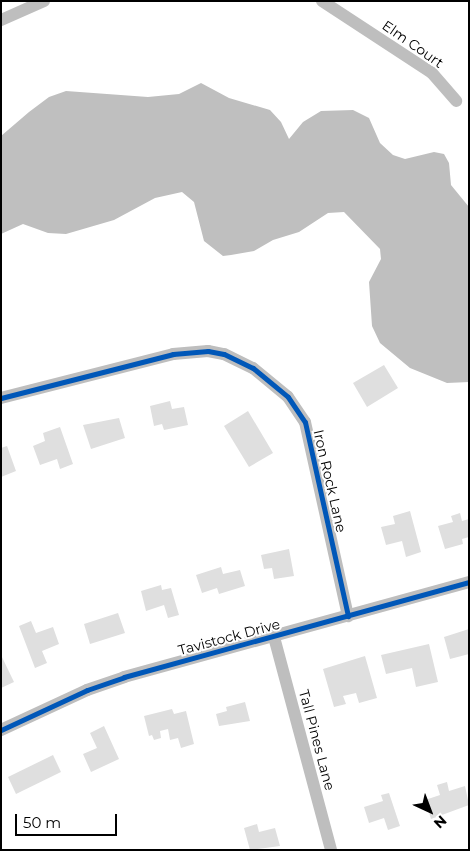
<!DOCTYPE html>
<html>
<head>
<meta charset="utf-8">
<style>
  body { margin:0 }
  #map { position:relative; width:470px; height:851px; overflow:hidden; background:#fff; font-family:Montserrat,sans-serif }
  div>[style] { position:absolute }
  .water>* { inset:0; background:#bfbfbf }
  .building>* { inset:0; background:#dfdfdf }
  .street>* { height:12px; margin:-6px; padding:0 6px; transform-origin:6px; border-radius:6px; background:#bebebe }
  .cycleway>* { height:5px; margin:-2.5px; padding:0 2.5px; transform-origin:2.5px; border-radius:2.5px; background:#0057b8 }
  span { translate:-50% -50%; white-space:nowrap; text-align:center; line-height:1.15; -webkit-text-stroke:4px #fff; paint-order:stroke }
  .street-label { font-size:14px; color:#000 }
  .frame { position:absolute; inset:0; border:2px solid #000; pointer-events:none }
  .north { position:absolute; left:405px; top:786px; width:50px; height:50px; -webkit-text-stroke:4px #fff; paint-order:stroke; rotate:137deg; font-size:14px; font-weight:700; line-height:20px; text-align:center; color:#000 }
  .north::after { content:''; display:block; margin:auto; width:18px; height:22px; background:#000; clip-path:polygon(50% 0,100% 100%,50% 72%,0 100%) }
  .scale { position:absolute; left:15px; top:814px; width:102px; height:22px; box-sizing:border-box; border:2px solid #000; border-top:0; padding-left:6px; font-size:15px; line-height:18px; white-space:nowrap; color:#000; -webkit-text-stroke:4px #fff; paint-order:stroke }
</style>
</head>
<body>
<div id="map">
  <div class="water">
    <i style="clip-path:polygon(201px 83px,229px 98px,270px 110px,281px 122px,289px 139px,303px 122px,321px 111px,353px 110px,369px 118px,380px 143px,393px 155px,405px 159px,434px 152px,444px 154px,449px 163px,451px 185px,469px 207px,469px 382px,447px 383px,410px 368px,380px 343px,372px 326px,369px 282px,381px 259px,380px 249px,344px 212px,328px 213px,299px 232px,273px 240px,254px 251px,231px 255px,223px 256px,204px 241px,194px 202px,182px 192px,155px 198px,114px 220px,66px 234px,48px 233px,23px 224px,1px 234px,1px 136px,29px 112px,49px 97px,66px 91px,148px 97px,179px 94px)"></i>
  </div>
  <div class="building">
    <i style="clip-path:polygon(384px 365px,398px 388px,367px 407px,353px 383px)"></i>
    <i style="clip-path:polygon(170px 401px,172px 409px,184px 407px,188px 425px,164px 430px,162px 424px,154px 426px,150px 406px)"></i>
    <i style="clip-path:polygon(248px 411px,273px 453px,249px 467px,224px 426px)"></i>
    <i style="clip-path:polygon(119px 418px,125px 438px,91px 449px,83px 425px)"></i>
    <i style="clip-path:polygon(60px 427px,73px 464px,60px 469px,57px 459px,40px 465px,33px 446px,45px 441px,43px 433px)"></i>
    <i style="clip-path:polygon(7px 446px,16px 471px,1px 477px,1px 448px)"></i>
    <i style="clip-path:polygon(410px 511px,421px 552px,406px 557px,402px 541px,386px 545px,381px 527px,395px 524px,393px 516px)"></i>
    <i style="clip-path:polygon(460px 513px,462px 521px,469px 519px,469px 537px,462px 539px,463px 544px,445px 549px,438px 526px,453px 522px,451px 516px)"></i>
    <i style="clip-path:polygon(289px 549px,294px 576px,274px 579px,272px 568px,264px 569px,261px 555px)"></i>
    <i style="clip-path:polygon(221px 567px,223px 574px,240px 570px,245px 586px,219px 594px,217px 588px,202px 593px,196px 575px)"></i>
    <i style="clip-path:polygon(161px 585px,162px 590px,171px 588px,179px 615px,168px 618px,164px 605px,146px 611px,141px 591px)"></i>
    <i style="clip-path:polygon(118px 613px,125px 633px,90px 644px,84px 624px)"></i>
    <i style="clip-path:polygon(31px 621px,36px 633px,53px 627px,59px 644px,42px 651px,47px 663px,35px 668px,19px 626px)"></i>
    <i style="clip-path:polygon(469px 629px,469px 654px,450px 659px,444px 637px)"></i>
    <i style="clip-path:polygon(429px 644px,438px 682px,416px 687px,412px 668px,386px 674px,381px 655px)"></i>
    <i style="clip-path:polygon(1px 655px,14px 682px,1px 688px)"></i>
    <i style="clip-path:polygon(365px 656px,377px 698px,359px 703px,356px 693px,343px 696px,346px 704px,334px 707px,323px 669px)"></i>
    <i style="clip-path:polygon(245px 702px,250px 721px,219px 726px,216px 714px,227px 711px,226px 707px)"></i>
    <i style="clip-path:polygon(172px 709px,174px 714px,186px 711px,194px 744px,181px 748px,178px 738px,170px 740px,168px 729px,160px 731px,161px 738px,154px 740px,152px 735px,149px 736px,144px 716px)"></i>
    <i style="clip-path:polygon(104px 726px,119px 759px,91px 772px,83px 754px,97px 748px,90px 733px)"></i>
    <i style="clip-path:polygon(53px 755px,61px 772px,16px 794px,8px 777px)"></i>
    <i style="clip-path:polygon(447px 782px,449px 791px,465px 786px,469px 805px,431px 819px,425px 800px,440px 795px,437px 785px)"></i>
    <i style="clip-path:polygon(389px 793px,400px 826px,388px 830px,384px 818px,369px 823px,364px 807px,383px 801px,381px 795px)"></i>
    <i style="clip-path:polygon(257px 824px,259px 832px,275px 828px,280px 846px,250px 850px,244px 828px)"></i>
  </div>
  <div class="street">
    <i style="left:322px;top:1px;width:131px;rotate:33.2deg"></i>
    <i style="left:432px;top:73px;width:37px;rotate:49deg"></i>
    <i style="left:1px;top:20px;width:47px;rotate:-23.8deg"></i>
    <i style="left:1px;top:398px;width:178px;rotate:-14.3deg"></i>
    <i style="left:173px;top:354px;width:35px;rotate:-5deg"></i>
    <i style="left:208px;top:351px;width:16px;rotate:11deg"></i>
    <i style="left:224px;top:354px;width:32px;rotate:26deg"></i>
    <i style="left:253px;top:368px;width:45px;rotate:39.6deg"></i>
    <i style="left:288px;top:397px;width:30px;rotate:56deg"></i>
    <i style="left:305px;top:422px;width:199px;rotate:77.5deg"></i>
    <i style="left:274px;top:637px;width:220px;rotate:75deg"></i>
    <i style="left:1px;top:730px;width:95px;rotate:-24.9deg"></i>
    <i style="left:87px;top:690px;width:39px;rotate:-19deg"></i>
    <i style="left:124px;top:677px;width:358px;rotate:-15.4deg"></i>
  </div>
  <div class="cycleway">
    <i style="left:1px;top:398px;width:178px;rotate:-14.3deg"></i>
    <i style="left:173px;top:354px;width:35px;rotate:-5deg"></i>
    <i style="left:208px;top:351px;width:16px;rotate:11deg"></i>
    <i style="left:224px;top:354px;width:32px;rotate:26deg"></i>
    <i style="left:253px;top:368px;width:45px;rotate:39.6deg"></i>
    <i style="left:288px;top:397px;width:30px;rotate:56deg"></i>
    <i style="left:305px;top:422px;width:199px;rotate:77.5deg"></i>
    <i style="left:1px;top:730px;width:95px;rotate:-24.9deg"></i>
    <i style="left:87px;top:690px;width:39px;rotate:-19deg"></i>
    <i style="left:124px;top:677px;width:358px;rotate:-15.4deg"></i>
  </div>
  <div class="street-label">
    <span style="left:413px;top:44px;rotate:35deg">Elm Court</span>
    <span style="left:330px;top:481px;rotate:77deg">Iron Rock Lane</span>
    <span style="left:229px;top:637px;rotate:-15deg">Tavistock Drive</span>
    <span style="left:317px;top:740px;rotate:75deg">Tall Pines Lane</span>
  </div>
  <div class="frame"></div>
  <div class="north">N</div>
  <div class="scale">50 m</div>
</div>
</body>
</html>
